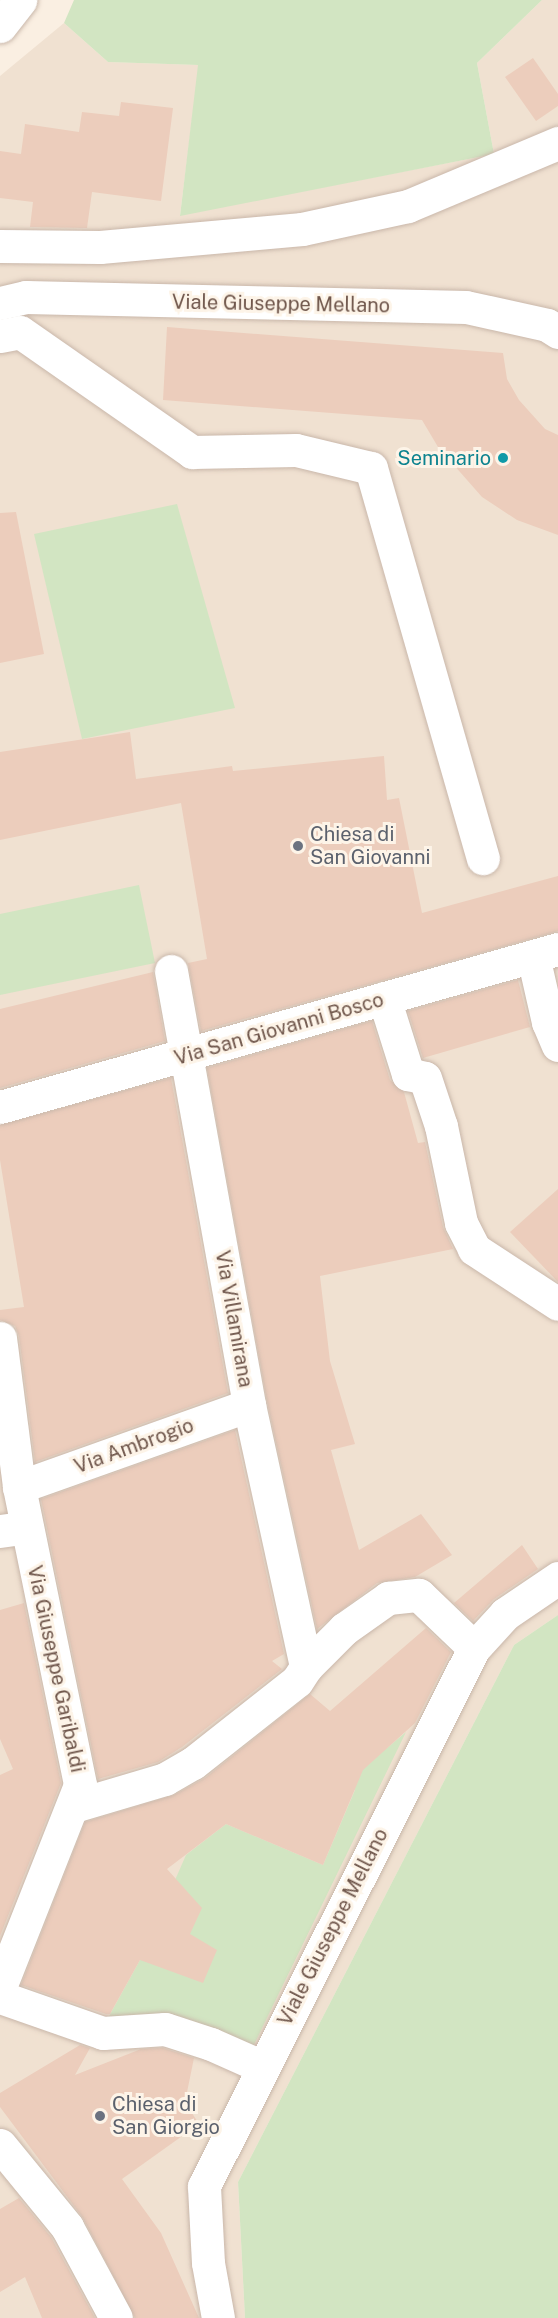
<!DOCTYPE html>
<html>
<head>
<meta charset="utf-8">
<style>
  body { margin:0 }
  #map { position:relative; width:558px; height:2318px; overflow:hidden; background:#faefe2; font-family:"Public Sans",sans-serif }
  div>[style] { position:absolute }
  .residential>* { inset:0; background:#f0e1d1 }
  .green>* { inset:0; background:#d2e5c2 }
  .building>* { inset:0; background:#eccdbc }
  .roads { filter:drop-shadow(0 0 2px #c9b7aa) drop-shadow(0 0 2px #c9b7aa) }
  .minor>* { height:33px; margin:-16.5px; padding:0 16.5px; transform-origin:16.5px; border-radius:16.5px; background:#fff }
  .dots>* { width:16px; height:16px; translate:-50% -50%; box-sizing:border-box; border:3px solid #fdf4e8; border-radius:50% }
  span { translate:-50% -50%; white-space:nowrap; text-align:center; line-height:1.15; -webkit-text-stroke:6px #fdf4e8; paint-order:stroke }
  .street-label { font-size:20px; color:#6f564b }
  .culture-label { font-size:20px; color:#0d838f }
  .right { translate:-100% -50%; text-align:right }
  .worship-label { font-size:20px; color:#5b616d }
  .left { translate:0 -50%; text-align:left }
</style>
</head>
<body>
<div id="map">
  <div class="residential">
    <i style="clip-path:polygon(542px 0,558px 0,558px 1615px,514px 1645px,238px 2182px,245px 2318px,0 2318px,0 76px,64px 23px,108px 62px,199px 65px,180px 215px,494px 154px,477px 63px)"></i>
  </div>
  <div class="green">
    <i style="clip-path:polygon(74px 0,542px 0,477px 63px,494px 154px,180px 216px,198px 65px,108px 62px,64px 23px)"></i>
    <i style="clip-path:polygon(177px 504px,235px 708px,82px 739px,34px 534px)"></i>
    <i style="clip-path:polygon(139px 885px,155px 963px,0 995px,0 914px)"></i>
    <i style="clip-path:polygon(558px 1615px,558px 2318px,245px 2318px,238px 2182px,514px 1645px)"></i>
    <i style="clip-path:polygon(358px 1714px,387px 1748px,406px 1732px,250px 2053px,103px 2027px,140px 1960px,186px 1855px,226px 1824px,323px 1865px,355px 1790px,308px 1761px)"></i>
  </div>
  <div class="building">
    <i style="clip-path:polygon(533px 58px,558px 94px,558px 106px,536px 121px,505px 77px)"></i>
    <i style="clip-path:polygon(121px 102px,173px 108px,161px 201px,92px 192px,87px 228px,30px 227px,33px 202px,0 198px,0 151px,21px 154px,25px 124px,79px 132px,82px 112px,119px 116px)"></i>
    <i style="clip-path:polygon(167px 327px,503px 353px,507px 379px,519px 400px,545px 429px,558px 435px,558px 535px,517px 520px,482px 497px,438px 447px,422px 420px,163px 400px)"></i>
    <i style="clip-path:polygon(16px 512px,44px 654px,0 663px,0 513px)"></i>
    <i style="clip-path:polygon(130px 732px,136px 779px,232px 766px,233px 771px,384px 756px,387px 800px,399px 798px,422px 913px,558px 876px,558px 931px,201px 1031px,188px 963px,207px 959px,181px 803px,0 840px,0 752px)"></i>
    <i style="clip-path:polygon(153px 972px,165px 1041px,0 1088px,0 1009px)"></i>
    <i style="clip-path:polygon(518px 980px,530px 1027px,423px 1058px,408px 1011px)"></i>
    <i style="clip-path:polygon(372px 1021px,390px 1080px,404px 1092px,418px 1143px,425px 1142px,443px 1227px,453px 1249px,320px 1276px,330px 1361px,355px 1444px,331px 1450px,359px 1550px,421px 1514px,452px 1555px,415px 1577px,377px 1583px,317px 1629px,267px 1401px,207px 1068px)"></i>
    <i style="clip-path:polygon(171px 1078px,228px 1393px,35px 1462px,19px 1336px,15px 1326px,0 1320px,0 1310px,24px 1307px,0 1160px,0 1125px)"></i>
    <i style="clip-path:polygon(558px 1189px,558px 1282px,510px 1232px)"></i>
    <i style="clip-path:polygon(235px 1430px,284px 1654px,272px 1661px,282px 1669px,182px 1747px,158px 1762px,98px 1779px,41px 1499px)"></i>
    <i style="clip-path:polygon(522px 1545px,538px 1569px,494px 1599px,473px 1621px,454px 1603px)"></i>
    <i style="clip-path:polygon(24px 1603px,61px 1783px,0 1936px,0 1775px,13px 1769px,0 1739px,0 1610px)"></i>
    <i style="clip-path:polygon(426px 1628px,451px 1652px,415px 1723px,363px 1770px,323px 1865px,226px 1824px,167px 1869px,202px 1908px,190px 1934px,217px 1950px,203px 1983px,140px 1960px,110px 2014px,106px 2014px,21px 1985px,85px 1822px,174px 1795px,205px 1778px,310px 1694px,330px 1711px)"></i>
    <i style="clip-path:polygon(80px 2045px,90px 2048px,75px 2075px,141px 2049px,163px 2048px,194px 2058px,185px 2102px,199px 2124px,122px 2179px,161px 2233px,199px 2318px,135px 2318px,83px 2218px,0 2107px,0 2093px)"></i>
    <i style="clip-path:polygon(19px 2198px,51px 2237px,95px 2318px,42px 2318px,25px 2277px,0 2292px,0 2209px)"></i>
  </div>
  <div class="roads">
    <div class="minor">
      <i style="left:0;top:26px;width:33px;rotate:-52deg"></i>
      <i style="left:0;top:246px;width:100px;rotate:0.6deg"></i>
      <i style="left:100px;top:247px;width:203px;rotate:-5.1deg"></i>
      <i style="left:302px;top:229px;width:108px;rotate:-12.2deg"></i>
      <i style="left:408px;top:206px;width:163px;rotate:-22.8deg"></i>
      <i style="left:0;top:303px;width:27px;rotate:-13deg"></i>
      <i style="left:26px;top:297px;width:440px;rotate:1.3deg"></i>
      <i style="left:466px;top:307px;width:83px;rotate:12.5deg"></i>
      <i style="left:547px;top:325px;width:13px;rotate:32deg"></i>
      <i style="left:0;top:336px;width:20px;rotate:-11deg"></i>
      <i style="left:20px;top:332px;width:210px;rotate:34.9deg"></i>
      <i style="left:192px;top:452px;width:104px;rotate:-1.1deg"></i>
      <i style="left:296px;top:450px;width:77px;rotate:13.5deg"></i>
      <i style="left:371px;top:468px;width:406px;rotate:74deg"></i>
      <i style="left:533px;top:956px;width:68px;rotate:77.2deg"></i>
      <i style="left:548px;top:1022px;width:25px;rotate:67deg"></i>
      <i style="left:171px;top:971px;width:441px;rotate:79.8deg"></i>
      <i style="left:249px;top:1405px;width:268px;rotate:77.7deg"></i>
      <i style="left:384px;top:998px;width:80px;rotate:72.5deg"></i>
      <i style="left:408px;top:1074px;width:17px;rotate:13deg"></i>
      <i style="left:425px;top:1078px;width:51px;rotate:71.6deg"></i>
      <i style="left:441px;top:1126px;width:99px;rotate:78.3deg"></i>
      <i style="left:461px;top:1223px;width:29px;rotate:63deg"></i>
      <i style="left:474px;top:1249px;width:100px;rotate:33.2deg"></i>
      <i style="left:0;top:1107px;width:580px;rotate:-15.81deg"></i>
      <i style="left:0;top:1338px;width:150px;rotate:82.7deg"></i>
      <i style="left:19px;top:1487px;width:304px;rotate:78.4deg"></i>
      <i style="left:80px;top:1785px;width:217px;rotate:111.6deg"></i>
      <i style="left:19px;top:1487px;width:244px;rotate:-19.6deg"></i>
      <i style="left:0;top:1531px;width:27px;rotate:-8deg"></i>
      <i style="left:74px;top:1806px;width:95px;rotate:-16.5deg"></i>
      <i style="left:165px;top:1779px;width:32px;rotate:-30deg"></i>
      <i style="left:193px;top:1763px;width:132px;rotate:-38.3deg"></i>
      <i style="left:297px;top:1681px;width:17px;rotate:-57deg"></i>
      <i style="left:306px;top:1667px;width:54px;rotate:-45deg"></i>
      <i style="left:344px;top:1629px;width:54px;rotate:-35.2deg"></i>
      <i style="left:388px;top:1598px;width:31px;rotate:-6deg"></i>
      <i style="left:419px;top:1595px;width:76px;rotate:43.9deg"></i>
      <i style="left:0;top:1997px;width:109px;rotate:19.3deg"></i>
      <i style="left:103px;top:2033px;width:62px;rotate:-3.7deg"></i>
      <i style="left:165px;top:2029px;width:48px;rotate:18.1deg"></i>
      <i style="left:211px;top:2044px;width:57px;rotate:23.9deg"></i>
      <i style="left:0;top:2145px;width:106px;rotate:50.7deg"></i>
      <i style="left:67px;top:2227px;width:103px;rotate:61.7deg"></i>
      <i style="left:218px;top:2318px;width:56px;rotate:-100.3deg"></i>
      <i style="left:208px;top:2263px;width:77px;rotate:-93deg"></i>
      <i style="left:204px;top:2186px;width:602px;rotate:-63.35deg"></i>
      <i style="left:474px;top:1648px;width:46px;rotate:-47.6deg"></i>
      <i style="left:505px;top:1614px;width:64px;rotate:-34.2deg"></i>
    </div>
  </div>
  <div class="dots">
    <i style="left:503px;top:458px;background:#0f9aa8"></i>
    <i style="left:298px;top:846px;background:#6b7280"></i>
    <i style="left:100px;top:2116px;background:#6b7280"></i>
  </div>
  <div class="street-label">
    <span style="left:281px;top:304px;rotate:1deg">Viale Giuseppe Mellano</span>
    <span style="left:279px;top:1029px;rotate:-16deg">Via San Giovanni Bosco</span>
    <span style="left:234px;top:1319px;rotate:80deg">Via Villamirana</span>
    <span style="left:134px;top:1446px;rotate:-20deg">Via Ambrogio</span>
    <span style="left:56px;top:1669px;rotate:78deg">Via Giuseppe Garibaldi</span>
    <span style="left:333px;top:1927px;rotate:-63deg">Viale Giuseppe Mellano</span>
  </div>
  <div class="culture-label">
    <span class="right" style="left:491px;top:458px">Seminario</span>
  </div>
  <div class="worship-label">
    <span class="left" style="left:310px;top:846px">Chiesa di<br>San Giovanni</span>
    <span class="left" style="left:112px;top:2116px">Chiesa di<br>San Giorgio</span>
  </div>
</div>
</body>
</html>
